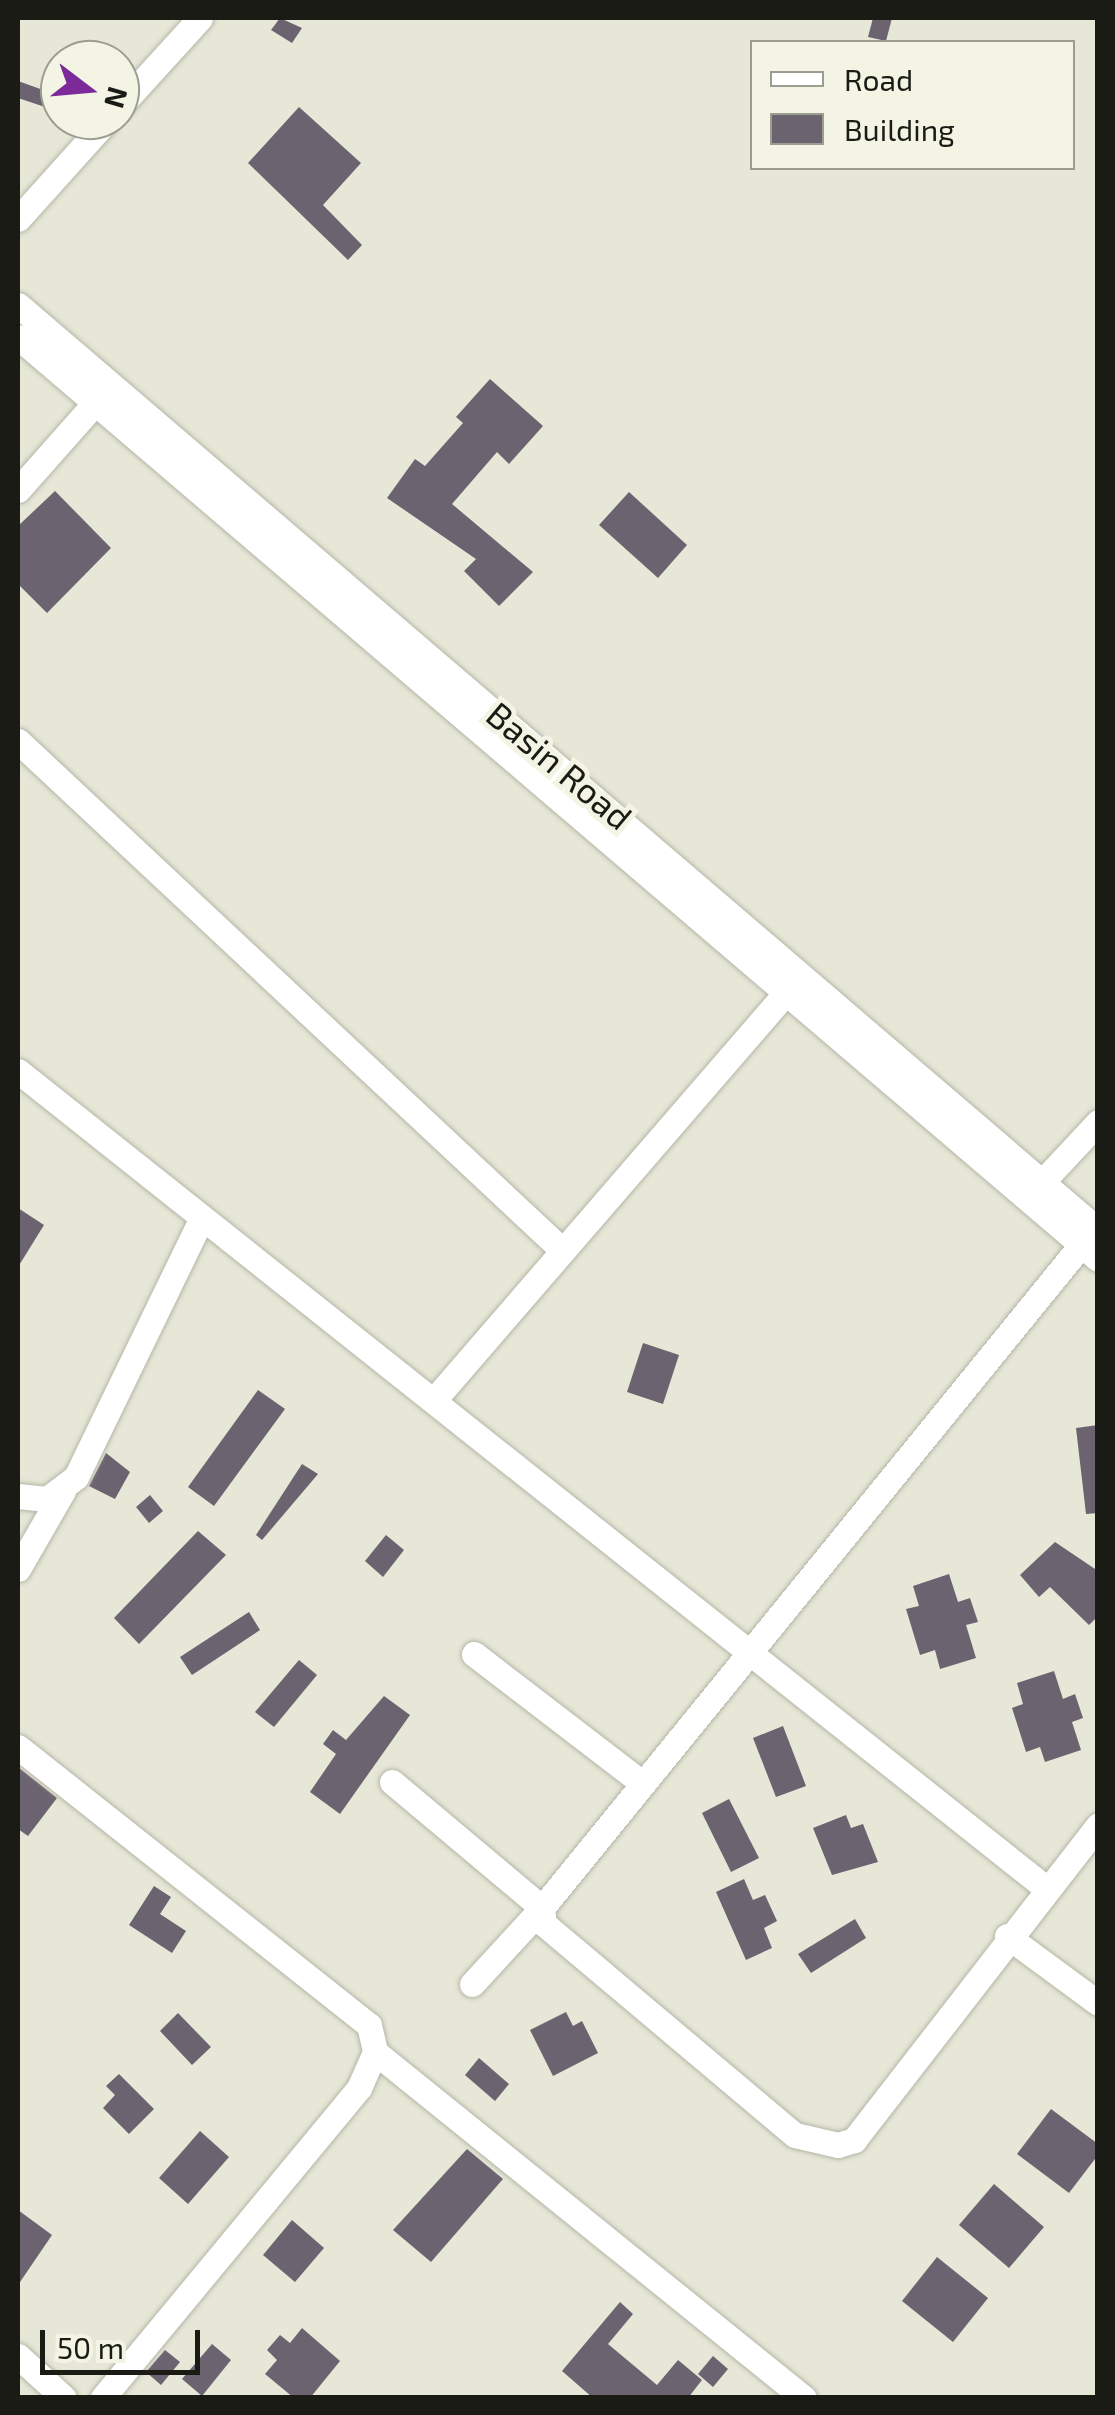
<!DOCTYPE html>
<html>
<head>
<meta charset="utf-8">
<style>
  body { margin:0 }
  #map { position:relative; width:1115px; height:2415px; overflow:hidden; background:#e6e7d7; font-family:"Exo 2",sans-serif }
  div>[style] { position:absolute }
  .building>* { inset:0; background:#6b636f }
  .roads { filter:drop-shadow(0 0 2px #b5b6a7) drop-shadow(0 0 2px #b5b6a7) }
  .minor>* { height:25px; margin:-12.5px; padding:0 12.5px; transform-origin:12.5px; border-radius:12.5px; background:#fff }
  span { translate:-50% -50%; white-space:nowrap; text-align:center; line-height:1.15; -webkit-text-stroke:10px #f3f4e4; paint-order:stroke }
  .street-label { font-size:35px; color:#1a1b15 }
  .frame { position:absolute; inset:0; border:20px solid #1a1b15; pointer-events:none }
  .legend { position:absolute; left:750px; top:40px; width:325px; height:130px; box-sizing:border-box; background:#f3f4e4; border:2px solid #9c9d91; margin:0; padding:12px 18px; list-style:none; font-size:30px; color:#1a1b15 }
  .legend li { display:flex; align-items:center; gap:20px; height:50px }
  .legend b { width:50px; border:2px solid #9c9d91 }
  .north { position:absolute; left:40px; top:40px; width:100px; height:100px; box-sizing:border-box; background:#f3f4e4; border:2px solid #9c9d91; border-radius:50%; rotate:106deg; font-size:28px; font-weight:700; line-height:40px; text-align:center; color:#1a1b15 }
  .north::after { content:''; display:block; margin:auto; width:35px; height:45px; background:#7c2a9a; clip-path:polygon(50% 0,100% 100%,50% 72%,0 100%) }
  .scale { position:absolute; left:40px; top:2330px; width:160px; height:45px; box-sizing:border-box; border:5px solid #1a1b15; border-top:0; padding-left:12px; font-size:30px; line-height:35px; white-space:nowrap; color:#1a1b15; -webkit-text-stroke:8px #f3f4e4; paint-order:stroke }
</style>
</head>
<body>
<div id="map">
  <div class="building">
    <i style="clip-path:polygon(280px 18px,302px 28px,292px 43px,271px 30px)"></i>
    <i style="clip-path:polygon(873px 18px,892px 18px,886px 41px,868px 37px)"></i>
    <i style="clip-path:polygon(18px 81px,60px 96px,60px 112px,18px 98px)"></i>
    <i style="clip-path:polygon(299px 107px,361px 163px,323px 205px,362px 245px,348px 260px,248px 163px)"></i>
    <i style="clip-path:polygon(490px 379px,543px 426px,509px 464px,497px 452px,452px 504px,533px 572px,499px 606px,464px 571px,476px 559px,387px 498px,415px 459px,425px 466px,463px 423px,456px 417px)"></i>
    <i style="clip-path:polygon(55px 491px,111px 548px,47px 613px,18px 584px,18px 526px)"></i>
    <i style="clip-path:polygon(629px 492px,687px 545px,658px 578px,599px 525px)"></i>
    <i style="clip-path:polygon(18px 1208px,44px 1225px,18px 1267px)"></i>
    <i style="clip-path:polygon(643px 1343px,679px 1355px,663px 1404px,627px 1392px)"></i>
    <i style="clip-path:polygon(258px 1390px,285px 1409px,214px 1506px,188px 1487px)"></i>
    <i style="clip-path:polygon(1098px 1425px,1098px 1513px,1086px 1514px,1076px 1428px)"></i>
    <i style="clip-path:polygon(106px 1453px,130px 1472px,115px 1499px,89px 1486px)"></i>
    <i style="clip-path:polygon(302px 1464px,318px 1474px,262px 1540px,256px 1535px)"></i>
    <i style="clip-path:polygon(150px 1495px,163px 1511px,149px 1523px,136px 1507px)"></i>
    <i style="clip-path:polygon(198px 1531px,226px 1555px,139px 1644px,114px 1618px)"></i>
    <i style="clip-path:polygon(386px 1535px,404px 1550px,383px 1577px,365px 1561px)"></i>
    <i style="clip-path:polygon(1055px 1542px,1098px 1571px,1098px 1616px,1089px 1625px,1050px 1587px,1039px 1597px,1020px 1575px)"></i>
    <i style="clip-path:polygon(949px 1574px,958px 1602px,970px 1598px,978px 1622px,966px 1625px,976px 1658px,940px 1669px,935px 1650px,920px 1655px,906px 1609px,919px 1606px,913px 1586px)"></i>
    <i style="clip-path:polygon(249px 1612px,260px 1630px,192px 1675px,180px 1657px)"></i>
    <i style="clip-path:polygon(299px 1660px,317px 1675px,274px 1727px,255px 1712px)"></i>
    <i style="clip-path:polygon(1054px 1671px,1063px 1699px,1075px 1694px,1083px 1718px,1072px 1722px,1081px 1750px,1045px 1762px,1040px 1747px,1026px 1752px,1012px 1708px,1023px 1704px,1017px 1683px)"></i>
    <i style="clip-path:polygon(384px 1696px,410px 1715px,340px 1814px,310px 1792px,336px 1754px,323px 1744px,333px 1730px,346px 1740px)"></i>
    <i style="clip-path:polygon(783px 1726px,806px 1786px,776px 1797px,753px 1738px)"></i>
    <i style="clip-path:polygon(18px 1767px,57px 1798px,28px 1836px,18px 1829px)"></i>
    <i style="clip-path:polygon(729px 1799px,759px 1858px,731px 1872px,702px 1813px)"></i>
    <i style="clip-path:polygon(846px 1815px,851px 1828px,863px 1824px,878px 1862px,832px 1875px,813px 1828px)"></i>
    <i style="clip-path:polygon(744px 1879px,753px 1900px,765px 1895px,777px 1921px,764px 1928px,772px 1948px,746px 1960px,716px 1892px)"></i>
    <i style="clip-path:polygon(154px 1886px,171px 1897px,160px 1914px,186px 1931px,172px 1953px,129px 1925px)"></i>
    <i style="clip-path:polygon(855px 1919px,866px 1938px,811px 1973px,798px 1954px)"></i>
    <i style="clip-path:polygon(566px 2012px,573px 2026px,582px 2021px,598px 2053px,553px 2076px,530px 2030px)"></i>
    <i style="clip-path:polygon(178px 2013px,211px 2047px,192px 2065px,160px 2031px)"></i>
    <i style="clip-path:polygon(479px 2058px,509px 2084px,495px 2101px,465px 2075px)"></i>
    <i style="clip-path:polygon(119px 2074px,154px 2109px,129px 2134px,103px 2108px,115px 2095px,106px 2086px)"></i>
    <i style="clip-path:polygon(1051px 2109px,1098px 2144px,1098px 2155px,1069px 2193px,1017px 2154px)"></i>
    <i style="clip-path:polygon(200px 2131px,229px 2157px,188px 2204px,159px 2178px)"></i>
    <i style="clip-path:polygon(467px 2149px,503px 2179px,431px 2262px,393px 2230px)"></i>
    <i style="clip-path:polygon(994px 2184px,1044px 2227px,1009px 2268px,959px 2225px)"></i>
    <i style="clip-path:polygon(18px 2210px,52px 2235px,18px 2285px)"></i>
    <i style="clip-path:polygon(292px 2220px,324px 2248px,295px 2282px,263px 2255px)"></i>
    <i style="clip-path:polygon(937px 2257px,988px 2298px,953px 2342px,902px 2301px)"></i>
    <i style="clip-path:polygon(620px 2302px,633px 2314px,608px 2344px,657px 2385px,678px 2360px,702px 2380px,688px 2398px,593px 2398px,562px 2371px)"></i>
    <i style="clip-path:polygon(302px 2328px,340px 2361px,310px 2398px,294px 2398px,265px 2374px,277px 2360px,267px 2350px,280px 2335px,290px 2343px)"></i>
    <i style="clip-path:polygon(212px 2344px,231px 2360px,202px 2396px,182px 2379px)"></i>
    <i style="clip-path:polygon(165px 2350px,180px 2362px,161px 2385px,146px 2372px)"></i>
    <i style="clip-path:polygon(713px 2356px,728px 2369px,713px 2387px,698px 2374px)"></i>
  </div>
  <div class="roads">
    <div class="minor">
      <i style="left:120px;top:106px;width:119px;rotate:-47.7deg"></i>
      <i style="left:18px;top:219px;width:133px;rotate:-48deg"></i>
      <i style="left:18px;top:305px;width:1422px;rotate:40.58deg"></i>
      <i style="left:18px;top:337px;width:1420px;rotate:40.49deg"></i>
      <i style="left:18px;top:490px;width:115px;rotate:-48.5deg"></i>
      <i style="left:18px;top:741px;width:746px;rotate:43.1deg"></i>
      <i style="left:18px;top:1071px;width:1313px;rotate:38.48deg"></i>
      <i style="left:1044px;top:1180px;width:79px;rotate:-47deg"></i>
      <i style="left:434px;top:1400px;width:543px;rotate:-49.18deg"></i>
      <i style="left:18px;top:1496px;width:29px;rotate:6deg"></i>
      <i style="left:47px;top:1499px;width:36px;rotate:-37deg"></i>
      <i style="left:76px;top:1477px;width:284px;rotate:-64.1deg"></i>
      <i style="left:18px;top:1569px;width:90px;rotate:-60deg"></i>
      <i style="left:474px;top:1654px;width:210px;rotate:37.5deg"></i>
      <i style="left:18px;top:1747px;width:448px;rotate:38.4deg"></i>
      <i style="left:369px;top:2025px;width:28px;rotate:77deg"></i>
      <i style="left:375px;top:2052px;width:39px;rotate:114deg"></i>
      <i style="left:359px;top:2088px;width:402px;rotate:129.6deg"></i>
      <i style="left:392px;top:1782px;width:196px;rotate:40deg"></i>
      <i style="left:542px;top:1908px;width:16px;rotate:83deg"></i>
      <i style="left:544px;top:1924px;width:328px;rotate:40.1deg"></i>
      <i style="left:795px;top:2135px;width:44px;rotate:13.1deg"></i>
      <i style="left:838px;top:2145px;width:17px;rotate:-17deg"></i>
      <i style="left:854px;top:2140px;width:398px;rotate:-52.2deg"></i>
      <i style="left:1007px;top:1936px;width:113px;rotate:36.4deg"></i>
      <i style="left:472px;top:1984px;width:103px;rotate:-47.4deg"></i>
      <i style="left:542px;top:1908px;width:854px;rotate:-50.89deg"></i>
      <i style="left:375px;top:2052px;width:551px;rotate:38.89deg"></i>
      <i style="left:18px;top:2356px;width:62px;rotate:42.4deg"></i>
    </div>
  </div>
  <div class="street-label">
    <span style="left:560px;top:765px;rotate:40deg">Basin Road</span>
  </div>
  <div class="frame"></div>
  <ul class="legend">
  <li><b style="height:12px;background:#fff"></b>Road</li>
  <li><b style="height:28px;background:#6b636f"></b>Building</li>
  </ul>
  <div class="north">N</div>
  <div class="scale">50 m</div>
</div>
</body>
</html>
